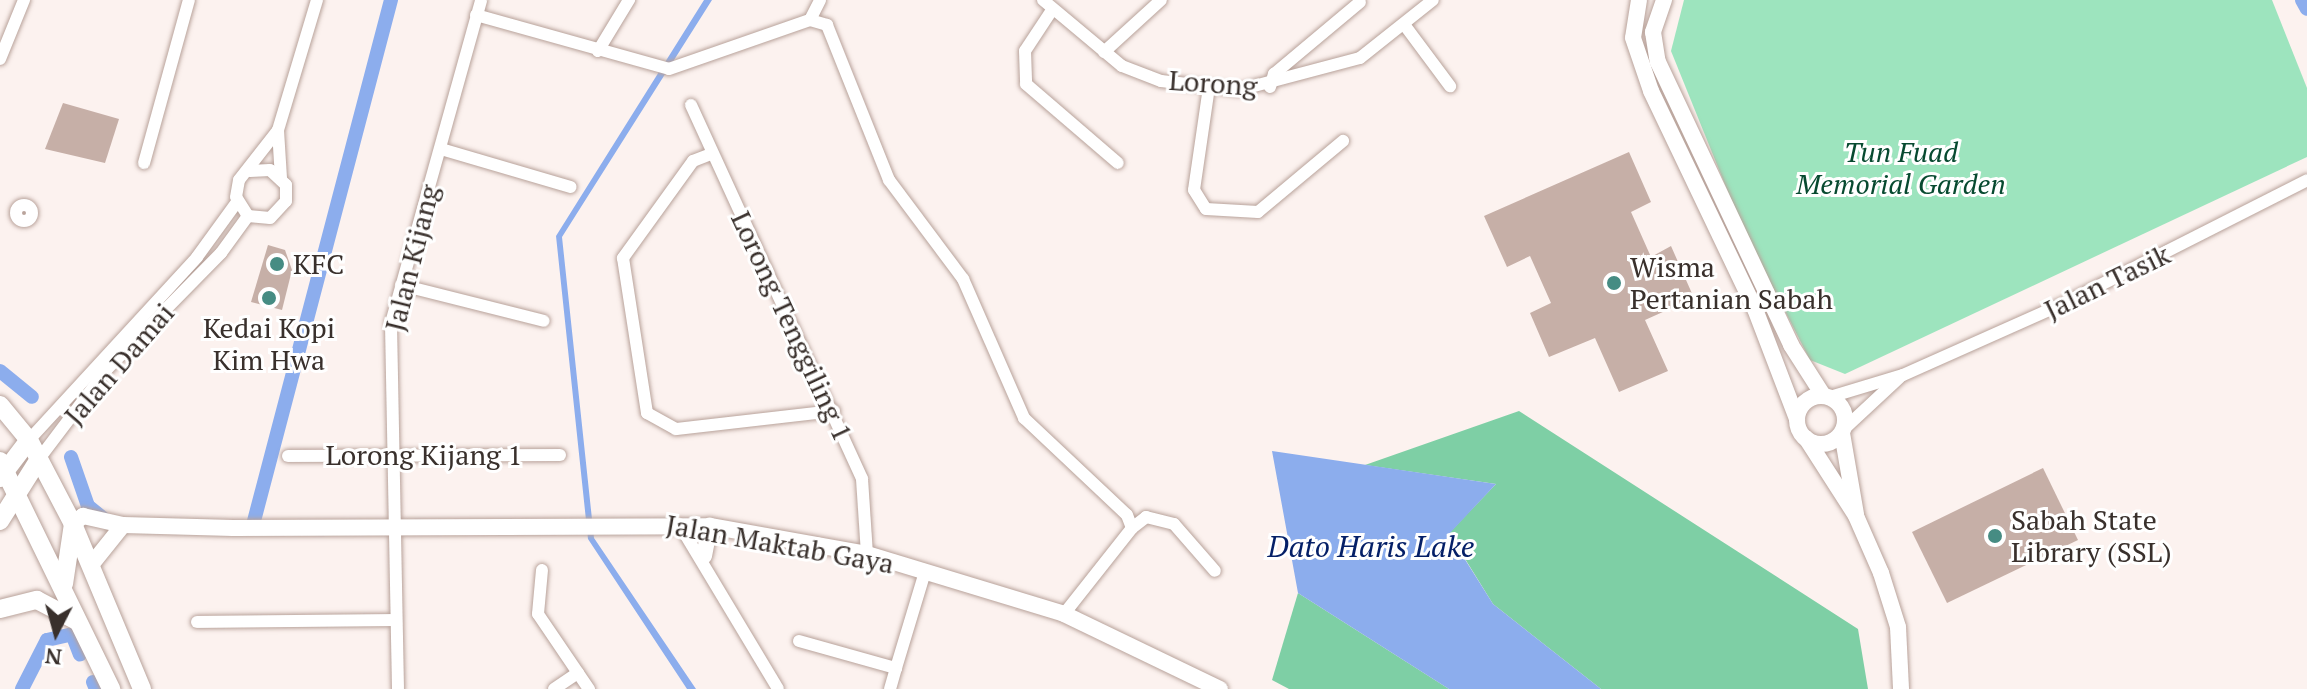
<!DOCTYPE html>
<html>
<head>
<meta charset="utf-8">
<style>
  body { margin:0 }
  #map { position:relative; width:2307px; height:689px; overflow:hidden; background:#fcf2ef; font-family:"PT Serif",serif }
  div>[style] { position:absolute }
  .green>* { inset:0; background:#9de4be }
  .forest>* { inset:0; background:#7ecfa5 }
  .water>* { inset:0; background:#8caded }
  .canal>* { height:14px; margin:-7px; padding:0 7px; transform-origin:7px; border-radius:7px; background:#8caded }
  .building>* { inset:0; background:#c6afa7 }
  .roads { filter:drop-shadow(0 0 2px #b8a29a) drop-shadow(0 0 2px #b8a29a) }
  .minor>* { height:12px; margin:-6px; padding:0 6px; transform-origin:6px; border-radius:6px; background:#fff }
  .minor>.ring { margin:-6px; padding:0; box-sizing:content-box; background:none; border:12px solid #fff; border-radius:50% }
  .tertiary>* { height:16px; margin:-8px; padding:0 8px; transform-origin:8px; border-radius:8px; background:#fff }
  .tertiary>.ring { margin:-8px; padding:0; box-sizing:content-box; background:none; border:16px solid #fff; border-radius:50% }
  .secondary>* { height:18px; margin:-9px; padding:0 9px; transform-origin:9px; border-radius:9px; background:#fff }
  .dots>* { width:22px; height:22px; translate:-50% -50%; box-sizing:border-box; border:4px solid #fff; border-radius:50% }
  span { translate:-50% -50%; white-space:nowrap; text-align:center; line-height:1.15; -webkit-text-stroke:6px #fff; paint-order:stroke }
  .street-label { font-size:28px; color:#39302c }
  .park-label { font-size:28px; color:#074a30; font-style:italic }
  .poi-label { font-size:28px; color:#39302c }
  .left { translate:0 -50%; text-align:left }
  .water-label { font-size:30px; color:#041f67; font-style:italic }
  .north { position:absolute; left:16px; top:593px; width:80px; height:80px; -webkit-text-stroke:6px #fff; paint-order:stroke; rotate:186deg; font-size:22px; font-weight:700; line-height:32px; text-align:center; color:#39302c }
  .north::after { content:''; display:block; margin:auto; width:28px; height:36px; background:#39302c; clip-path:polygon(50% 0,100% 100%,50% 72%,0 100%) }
</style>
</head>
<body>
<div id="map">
  <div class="green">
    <i style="clip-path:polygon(1684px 0,2272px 0,2307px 88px,2307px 157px,1845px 374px,1810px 360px,1743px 229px,1671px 51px)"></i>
  </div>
  <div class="forest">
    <i style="clip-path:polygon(1519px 411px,1858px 629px,1868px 689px,1601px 689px,1493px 604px,1449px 533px,1496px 484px,1365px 465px)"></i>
    <i style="clip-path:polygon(1298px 593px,1449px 689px,1289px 689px,1272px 680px)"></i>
  </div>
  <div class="water">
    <i style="clip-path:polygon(704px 0,712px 0,562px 237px,594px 538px,696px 689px,687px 689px,588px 539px,556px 236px)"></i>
    <i style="clip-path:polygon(1272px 451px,1496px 484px,1449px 534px,1493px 604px,1601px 689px,1449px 689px,1298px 593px)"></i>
  </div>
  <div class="canal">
    <i style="left:2302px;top:0;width:10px;rotate:61deg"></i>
    <i style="left:0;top:371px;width:41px;rotate:39.1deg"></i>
    <i style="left:71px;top:457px;width:52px;rotate:70.9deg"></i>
    <i style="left:88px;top:506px;width:21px;rotate:39deg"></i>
    <i style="left:254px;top:521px;width:539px;rotate:-75.27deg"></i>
    <i style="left:93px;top:682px;width:8px;rotate:67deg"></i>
    <i style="left:22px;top:689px;width:55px;rotate:-63deg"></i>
    <i style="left:47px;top:640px;width:26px;rotate:-13deg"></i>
    <i style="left:72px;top:634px;width:22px;rotate:69deg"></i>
  </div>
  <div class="building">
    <i style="clip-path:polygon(63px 103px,119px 119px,105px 163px,45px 149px)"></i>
    <i style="clip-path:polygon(1629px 152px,1651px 202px,1631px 212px,1651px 257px,1671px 246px,1694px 298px,1645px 320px,1668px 371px,1619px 392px,1595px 338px,1549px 357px,1530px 313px,1551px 303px,1530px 256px,1507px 267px,1484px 216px)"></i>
    <i style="clip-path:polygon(268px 245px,285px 250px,292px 270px,282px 310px,251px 302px)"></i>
    <i style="clip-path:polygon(2043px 468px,2078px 540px,1947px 603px,1912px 532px)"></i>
  </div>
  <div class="roads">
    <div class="minor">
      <i style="left:1043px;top:0;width:103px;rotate:39.9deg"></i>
      <i style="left:1122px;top:66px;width:42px;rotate:21deg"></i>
      <i style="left:1161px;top:81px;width:79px;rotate:6.6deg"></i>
      <i style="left:1239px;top:90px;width:125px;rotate:-14.8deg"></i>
      <i style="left:1360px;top:58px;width:93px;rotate:-38.5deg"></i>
      <i style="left:1052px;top:10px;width:49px;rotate:123.4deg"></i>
      <i style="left:1025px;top:51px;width:33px;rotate:88deg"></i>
      <i style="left:1026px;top:84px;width:121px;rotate:40.7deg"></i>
      <i style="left:476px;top:15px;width:200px;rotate:15.6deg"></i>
      <i style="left:669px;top:69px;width:149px;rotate:-19.2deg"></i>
      <i style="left:810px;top:20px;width:22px;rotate:-63deg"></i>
      <i style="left:810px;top:20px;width:18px;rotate:16deg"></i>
      <i style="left:827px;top:25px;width:167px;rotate:68.2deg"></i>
      <i style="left:889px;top:180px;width:124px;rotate:53.2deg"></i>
      <i style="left:963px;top:279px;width:152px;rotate:66.3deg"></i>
      <i style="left:1024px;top:418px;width:141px;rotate:43.3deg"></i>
      <i style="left:1127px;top:515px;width:14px;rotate:69deg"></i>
      <i style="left:1132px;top:528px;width:110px;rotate:128.3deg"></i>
      <i style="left:1406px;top:27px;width:74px;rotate:53.3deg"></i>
      <i style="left:598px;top:51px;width:60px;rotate:-58.7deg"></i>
      <i style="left:1104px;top:52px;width:77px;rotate:-42.4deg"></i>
      <i style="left:0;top:59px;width:64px;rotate:-67.9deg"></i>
      <i style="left:1209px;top:87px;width:104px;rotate:98.3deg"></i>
      <i style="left:1194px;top:190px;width:22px;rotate:58deg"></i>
      <i style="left:1206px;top:209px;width:52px;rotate:3.3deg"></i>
      <i style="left:1258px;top:212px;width:111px;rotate:-39.9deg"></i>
      <i style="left:1270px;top:87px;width:14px;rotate:-73deg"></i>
      <i style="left:1274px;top:74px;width:112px;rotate:-39.9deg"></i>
      <i style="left:691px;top:105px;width:411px;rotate:65.4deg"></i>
      <i style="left:862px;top:479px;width:75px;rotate:86.2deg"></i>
      <i style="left:441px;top:149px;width:135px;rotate:16.3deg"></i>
      <i style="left:711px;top:154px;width:19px;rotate:159deg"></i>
      <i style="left:693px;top:161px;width:120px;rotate:125.8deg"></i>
      <i style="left:623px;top:258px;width:157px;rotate:81.2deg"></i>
      <i style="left:647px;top:413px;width:33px;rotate:29deg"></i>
      <i style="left:676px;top:429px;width:159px;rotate:-6.5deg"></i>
      <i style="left:144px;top:163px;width:169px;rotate:-74.6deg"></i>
      <i style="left:250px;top:171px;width:20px;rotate:-3deg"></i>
      <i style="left:270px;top:170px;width:22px;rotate:43deg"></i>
      <i style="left:286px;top:185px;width:16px;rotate:90deg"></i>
      <i style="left:286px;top:201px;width:23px;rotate:133deg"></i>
      <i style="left:270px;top:218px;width:22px;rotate:-175deg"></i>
      <i style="left:248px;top:216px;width:22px;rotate:-122deg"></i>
      <i style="left:236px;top:197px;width:17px;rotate:-80deg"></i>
      <i style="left:239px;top:180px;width:63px;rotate:-52deg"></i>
      <i style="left:281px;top:178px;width:48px;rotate:-93.6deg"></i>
      <i style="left:278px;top:130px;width:136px;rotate:-73.3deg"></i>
      <i class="ring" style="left:16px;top:205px;width:4px;height:4px"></i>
      <i style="left:401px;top:285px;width:147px;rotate:14.1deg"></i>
      <i style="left:1830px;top:397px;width:76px;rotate:-16.8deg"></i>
      <i style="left:1903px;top:375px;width:180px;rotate:-24deg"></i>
      <i style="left:2067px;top:302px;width:269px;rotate:-26.9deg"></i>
      <i style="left:1844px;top:429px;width:76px;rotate:-42.9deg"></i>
      <i style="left:29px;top:440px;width:248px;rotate:-47.4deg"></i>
      <i style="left:197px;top:257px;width:68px;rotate:-54deg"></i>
      <i style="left:288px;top:456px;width:272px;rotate:-0.2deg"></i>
      <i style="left:39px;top:459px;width:113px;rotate:-52.9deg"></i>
      <i style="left:107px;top:369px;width:163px;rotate:-45.5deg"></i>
      <i style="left:221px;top:253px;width:46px;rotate:-53.9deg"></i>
      <i style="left:679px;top:524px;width:192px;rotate:59deg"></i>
      <i style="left:1132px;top:528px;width:18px;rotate:-38deg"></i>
      <i style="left:1146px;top:517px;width:29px;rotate:14deg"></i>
      <i style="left:1174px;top:524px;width:62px;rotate:48.9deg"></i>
      <i style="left:542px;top:570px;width:44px;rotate:95.2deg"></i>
      <i style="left:538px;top:614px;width:91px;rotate:55.8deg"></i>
      <i style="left:197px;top:622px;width:194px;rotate:-0.6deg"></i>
      <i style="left:799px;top:641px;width:101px;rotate:15.6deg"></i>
      <i style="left:896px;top:668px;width:100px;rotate:-73.2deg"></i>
      <i style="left:398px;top:689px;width:366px;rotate:-91.1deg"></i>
      <i style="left:391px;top:323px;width:335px;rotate:-74.4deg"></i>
      <i style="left:554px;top:689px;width:29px;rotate:-34deg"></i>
      <i style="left:890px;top:689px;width:22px;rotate:-74deg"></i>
    </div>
    <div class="tertiary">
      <i style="left:1639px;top:0;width:38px;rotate:99deg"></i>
      <i style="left:1633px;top:38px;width:56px;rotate:71.2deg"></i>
      <i style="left:1651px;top:91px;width:242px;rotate:64.5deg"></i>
      <i style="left:1755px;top:309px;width:118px;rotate:69.1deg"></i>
      <i style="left:1664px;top:0;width:34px;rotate:109deg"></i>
      <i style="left:1653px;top:32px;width:30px;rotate:81deg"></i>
      <i style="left:1658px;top:62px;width:313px;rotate:64.8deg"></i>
      <i style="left:1791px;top:345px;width:59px;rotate:57.4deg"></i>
      <i class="ring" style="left:1797px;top:396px;width:32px;height:32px"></i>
      <i style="left:1842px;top:433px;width:82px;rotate:80.2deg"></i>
      <i style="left:1806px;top:438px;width:93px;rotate:57.3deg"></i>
      <i style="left:1856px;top:516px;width:62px;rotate:66.3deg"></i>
      <i style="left:1881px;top:573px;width:57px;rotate:72.5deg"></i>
      <i style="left:1898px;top:627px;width:62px;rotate:87.2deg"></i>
      <i style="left:73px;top:524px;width:13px;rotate:-39deg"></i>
      <i style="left:83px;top:516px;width:41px;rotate:12.7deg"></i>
      <i style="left:123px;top:525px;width:110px;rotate:1.6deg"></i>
      <i style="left:233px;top:528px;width:477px;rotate:-0.2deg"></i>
      <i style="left:710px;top:526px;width:159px;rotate:10.1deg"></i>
      <i style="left:867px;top:554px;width:206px;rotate:16.9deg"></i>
      <i style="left:1064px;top:614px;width:173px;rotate:25.7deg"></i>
      <i style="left:704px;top:556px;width:31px;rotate:-79deg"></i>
      <i style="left:91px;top:565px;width:51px;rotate:-51.3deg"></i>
    </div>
    <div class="secondary">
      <i style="left:0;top:405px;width:45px;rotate:50.4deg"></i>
      <i style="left:29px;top:440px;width:95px;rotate:62.4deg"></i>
      <i style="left:73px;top:524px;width:179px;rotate:67.3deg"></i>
      <i style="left:0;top:461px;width:254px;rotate:64deg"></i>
      <i style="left:0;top:478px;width:48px;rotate:-52.7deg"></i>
      <i style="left:0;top:521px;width:73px;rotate:-57.8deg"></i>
      <i style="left:64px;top:584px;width:61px;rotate:-81.5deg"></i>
      <i style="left:0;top:609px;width:38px;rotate:-14deg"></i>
      <i style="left:37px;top:600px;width:45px;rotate:27.7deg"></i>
    </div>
  </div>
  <div class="dots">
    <i style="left:277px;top:264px;background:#468c83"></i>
    <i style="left:1614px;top:283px;background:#468c83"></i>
    <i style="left:269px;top:298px;background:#468c83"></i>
    <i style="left:1995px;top:536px;background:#468c83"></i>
  </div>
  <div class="street-label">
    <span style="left:1213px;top:83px;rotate:4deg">Lorong</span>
    <span style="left:412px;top:258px;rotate:-76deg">Jalan Kijang</span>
    <span style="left:2107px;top:282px;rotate:-26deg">Jalan Tasik</span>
    <span style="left:792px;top:326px;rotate:65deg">Lorong Tenggiling 1</span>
    <span style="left:119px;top:364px;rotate:-49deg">Jalan Damai</span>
    <span style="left:424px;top:455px">Lorong Kijang 1</span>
    <span style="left:780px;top:544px;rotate:10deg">Jalan Maktab Gaya</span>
  </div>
  <div class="park-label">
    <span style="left:1901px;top:168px">Tun Fuad<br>Memorial Garden</span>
  </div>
  <div class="poi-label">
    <span class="left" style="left:293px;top:264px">KFC</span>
    <span class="left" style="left:1630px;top:283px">Wisma<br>Pertanian Sabah</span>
    <span style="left:269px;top:344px">Kedai Kopi<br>Kim Hwa</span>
    <span class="left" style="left:2011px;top:536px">Sabah State<br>Library (SSL)</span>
  </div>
  <div class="water-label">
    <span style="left:1371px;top:546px">Dato Haris Lake</span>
  </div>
  <div class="north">N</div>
</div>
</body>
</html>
